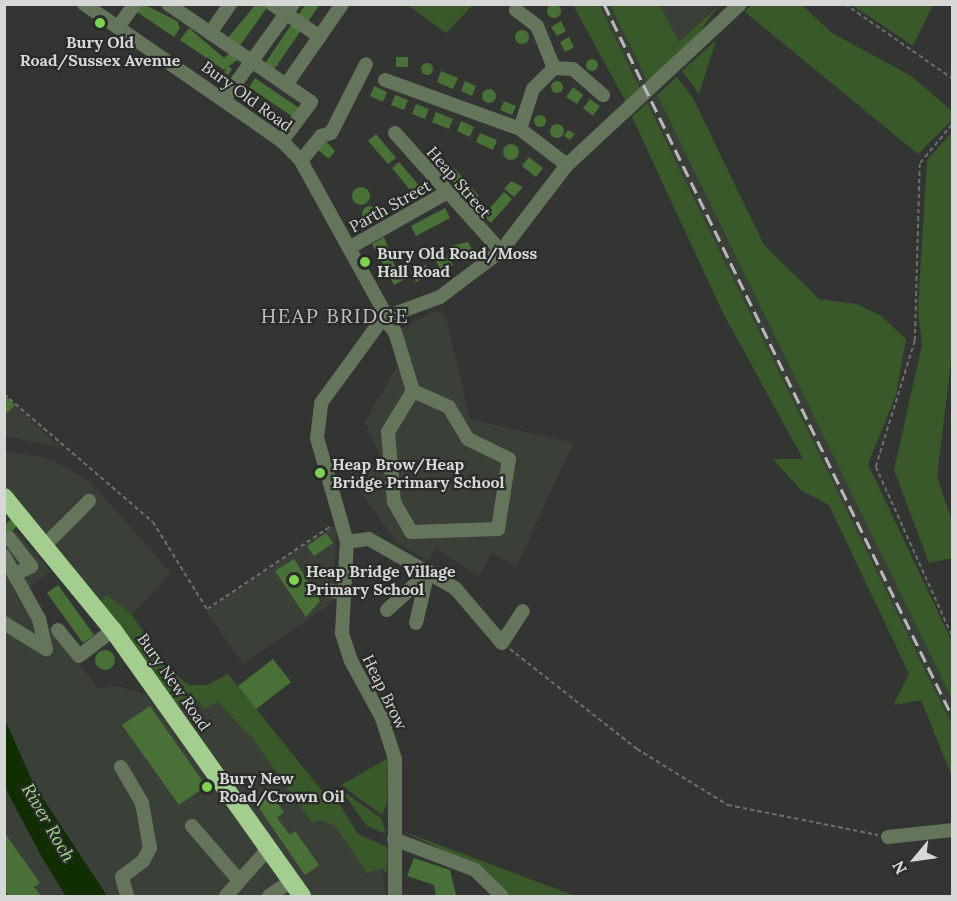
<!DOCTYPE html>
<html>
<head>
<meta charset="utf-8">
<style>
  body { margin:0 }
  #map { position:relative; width:957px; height:901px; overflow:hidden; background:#333532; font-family:Lora,serif }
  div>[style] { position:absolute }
  .built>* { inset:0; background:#3a4038 }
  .green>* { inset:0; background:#39592a }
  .water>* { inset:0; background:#112d02 }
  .building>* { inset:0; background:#497036 }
  .round { border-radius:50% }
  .path>* { height:1.5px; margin-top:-0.75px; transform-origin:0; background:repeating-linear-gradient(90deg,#6d6f6c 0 4.5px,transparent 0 7.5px) }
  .minor>* { height:14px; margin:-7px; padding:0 7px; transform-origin:7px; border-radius:7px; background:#64755c }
  .highway>* { height:18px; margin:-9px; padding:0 9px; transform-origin:9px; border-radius:9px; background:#a3ce90 }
  .rail>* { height:3px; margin-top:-1.5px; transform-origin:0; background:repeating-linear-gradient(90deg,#b7b9b7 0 12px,transparent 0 18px) }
  .dots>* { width:16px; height:16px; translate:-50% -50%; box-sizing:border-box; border:3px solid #292b28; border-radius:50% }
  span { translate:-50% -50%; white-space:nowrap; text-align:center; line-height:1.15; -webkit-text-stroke:4.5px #292b28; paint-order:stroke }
  .poi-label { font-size:16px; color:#d6d8d6; font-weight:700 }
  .left { translate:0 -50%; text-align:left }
  .street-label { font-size:16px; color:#d6d8d6 }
  .water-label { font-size:18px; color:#9fd885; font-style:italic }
  .quarter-label { font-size:20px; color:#bec1bd; letter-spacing:1.5px }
  .frame { position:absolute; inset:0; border:6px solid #d6d8d6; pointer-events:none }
  .north { position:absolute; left:885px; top:829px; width:60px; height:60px; -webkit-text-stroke:4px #292b28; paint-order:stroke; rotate:241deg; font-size:16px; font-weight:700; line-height:24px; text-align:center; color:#d6d8d6 }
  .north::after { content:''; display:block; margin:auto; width:21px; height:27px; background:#d6d8d6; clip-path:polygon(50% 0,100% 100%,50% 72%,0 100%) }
</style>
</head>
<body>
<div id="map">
  <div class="built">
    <i style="clip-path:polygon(599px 5px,610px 5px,649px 84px,641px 91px)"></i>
    <i style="clip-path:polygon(660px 5px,717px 5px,679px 42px)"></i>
    <i style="clip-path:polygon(657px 95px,952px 699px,952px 725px,647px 103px)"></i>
    <i style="clip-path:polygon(436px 310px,446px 317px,470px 419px,573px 443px,516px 567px,492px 553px,478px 576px,435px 548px,429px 561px,398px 544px,351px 479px,383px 462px,365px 422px,397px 366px,397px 331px)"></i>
    <i style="clip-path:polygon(4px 395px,15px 405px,61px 448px,5px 436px)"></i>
    <i style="clip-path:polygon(5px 451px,51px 459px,91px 482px,171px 573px,119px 628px,5px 488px)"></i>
    <i style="clip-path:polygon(5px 519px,51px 571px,22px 593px,98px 688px,118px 686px,145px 694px,152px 704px,165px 694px,217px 702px,252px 738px,312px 823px,321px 820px,336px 827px,382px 868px,386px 896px,107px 896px,34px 785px,5px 720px)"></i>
    <i style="clip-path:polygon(336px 524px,333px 602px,243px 664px,206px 611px)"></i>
    <i style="clip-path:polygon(4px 787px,44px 861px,66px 896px,5px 896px)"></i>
  </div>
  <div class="green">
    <i style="clip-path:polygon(408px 5px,473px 5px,446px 33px)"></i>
    <i style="clip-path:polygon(573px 5px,599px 5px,641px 91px,626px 102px)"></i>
    <i style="clip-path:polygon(610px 5px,660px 5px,679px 42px,719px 5px,682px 56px,649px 84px)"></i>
    <i style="clip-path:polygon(751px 5px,802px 5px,832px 33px,911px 76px,952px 111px,952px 120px,918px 154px,745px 12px)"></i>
    <i style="clip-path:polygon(852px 5px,933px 5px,913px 46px)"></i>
    <i style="clip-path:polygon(716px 40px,699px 94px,682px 71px)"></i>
    <i style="clip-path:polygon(677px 77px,694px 100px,764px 245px,819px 299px,856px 304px,880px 315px,906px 339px,896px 395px,868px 464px,952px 642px,952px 699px,657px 95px)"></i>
    <i style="clip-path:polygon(647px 103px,952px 725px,952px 776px,921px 700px,893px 705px,909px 674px,829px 505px,801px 490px,773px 459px,803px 459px,723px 313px,632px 117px)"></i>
    <i style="clip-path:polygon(952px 132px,952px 352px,937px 477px,952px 522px,952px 558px,929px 563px,894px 470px,922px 345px,918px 309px,927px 160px)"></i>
    <i style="clip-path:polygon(107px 595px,132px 615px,170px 670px,188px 685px,207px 685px,228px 674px,323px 792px,340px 805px,358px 834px,387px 847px,387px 874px,382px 868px,367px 873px,336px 827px,321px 820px,312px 823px,252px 738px,217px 702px,204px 709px,197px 700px,176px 707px,99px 602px)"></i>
    <i style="clip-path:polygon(388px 758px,387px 804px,382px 815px,341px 785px)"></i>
    <i style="clip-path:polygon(340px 789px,382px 819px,386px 834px,367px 826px)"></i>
    <i style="clip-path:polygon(402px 831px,575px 896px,506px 896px,485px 870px)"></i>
  </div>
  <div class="water">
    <i style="clip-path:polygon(5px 720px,34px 785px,107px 896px,66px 896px,44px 861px,5px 787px)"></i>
  </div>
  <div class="building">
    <i style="clip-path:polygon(143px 4px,177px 21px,180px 28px,174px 37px,137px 12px)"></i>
    <i style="clip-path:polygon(256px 4px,269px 5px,239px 47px,227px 39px)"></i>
    <i style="clip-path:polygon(306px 4px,320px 4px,306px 25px,296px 18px)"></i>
    <i class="round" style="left:547px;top:4px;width:14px;height:14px"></i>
    <i style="clip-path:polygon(561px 21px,566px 31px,557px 36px,551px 27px)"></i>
    <i style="clip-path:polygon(293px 22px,302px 29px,273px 71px,264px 65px)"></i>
    <i style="clip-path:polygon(189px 28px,224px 58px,233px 51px,241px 57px,224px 70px,180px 40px)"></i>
    <i class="round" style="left:515px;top:30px;width:14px;height:14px"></i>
    <i style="clip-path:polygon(569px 37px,574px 47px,565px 52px,560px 42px)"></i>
    <i style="clip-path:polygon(396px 57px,408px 57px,408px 67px,396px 67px)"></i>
    <i class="round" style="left:586px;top:59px;width:12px;height:12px"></i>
    <i class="round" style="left:421px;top:63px;width:12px;height:12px"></i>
    <i style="clip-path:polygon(228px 66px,232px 69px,228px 75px,224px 72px)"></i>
    <i style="clip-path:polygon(441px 71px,458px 78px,453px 89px,437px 82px)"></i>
    <i style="clip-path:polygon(255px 78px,299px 108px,293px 117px,249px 87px)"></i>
    <i class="round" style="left:551px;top:81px;width:12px;height:12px"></i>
    <i style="clip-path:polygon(465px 81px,476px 86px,472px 96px,461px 91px)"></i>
    <i style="clip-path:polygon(374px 86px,387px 92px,383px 102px,370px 96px)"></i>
    <i style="clip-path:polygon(573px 87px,583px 95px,577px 104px,566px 97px)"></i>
    <i class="round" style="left:482px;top:89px;width:14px;height:14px"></i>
    <i style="clip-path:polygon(395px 95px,408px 100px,404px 110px,391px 105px)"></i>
    <i style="clip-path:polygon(590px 99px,600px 106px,593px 116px,583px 108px)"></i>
    <i style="clip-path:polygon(504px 101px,516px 106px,512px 115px,500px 110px)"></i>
    <i style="clip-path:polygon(416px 104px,429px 109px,425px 119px,412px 114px)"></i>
    <i style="clip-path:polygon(436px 112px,453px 119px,449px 129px,432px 122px)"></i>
    <i class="round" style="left:534px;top:115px;width:12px;height:12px"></i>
    <i style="clip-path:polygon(461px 121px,474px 127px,470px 137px,457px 131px)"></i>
    <i class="round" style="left:550px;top:124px;width:14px;height:14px"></i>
    <i style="clip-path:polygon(568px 130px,575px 134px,570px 140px,564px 136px)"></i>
    <i style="clip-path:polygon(480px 133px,497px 140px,493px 150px,476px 142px)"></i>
    <i style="clip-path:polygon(376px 134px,396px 158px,388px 164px,368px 141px)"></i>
    <i style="clip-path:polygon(322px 137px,335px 151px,329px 159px,313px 146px)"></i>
    <i class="round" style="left:503px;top:144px;width:16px;height:16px"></i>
    <i style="clip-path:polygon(529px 157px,543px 168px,536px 177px,522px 166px)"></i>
    <i style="clip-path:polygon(399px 162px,423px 190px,416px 197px,392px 168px)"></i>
    <i style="clip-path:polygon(454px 168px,479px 196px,471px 202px,447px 175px)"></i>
    <i style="clip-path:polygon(511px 181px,523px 187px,514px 197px,504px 189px)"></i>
    <i class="round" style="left:352px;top:187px;width:18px;height:18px"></i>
    <i style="clip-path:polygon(504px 192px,512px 199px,491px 223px,483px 216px)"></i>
    <i class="round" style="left:362px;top:206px;width:16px;height:16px"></i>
    <i style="clip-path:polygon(445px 208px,450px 218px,416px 236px,411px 226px)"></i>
    <i style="clip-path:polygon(384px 237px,396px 269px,403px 265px,406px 270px,405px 279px,394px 285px,372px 244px)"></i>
    <i style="clip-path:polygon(468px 242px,473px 251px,458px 260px,450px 246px)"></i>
    <i style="clip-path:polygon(448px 255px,453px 265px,441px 271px,436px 261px)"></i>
    <i style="clip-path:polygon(426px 265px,431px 273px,416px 282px,411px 273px)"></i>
    <i style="clip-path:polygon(4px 395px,15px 405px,4px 416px)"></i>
    <i style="clip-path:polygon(11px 519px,17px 526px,5px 538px,5px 525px)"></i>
    <i style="clip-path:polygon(326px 533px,333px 543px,314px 556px,307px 546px)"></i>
    <i style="clip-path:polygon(294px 559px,320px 601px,306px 617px,275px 571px)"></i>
    <i style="clip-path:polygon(58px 585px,94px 635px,83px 643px,47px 593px)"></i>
    <i class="round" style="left:95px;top:650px;width:20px;height:20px"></i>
    <i style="clip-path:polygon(273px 659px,291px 682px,256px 709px,238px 686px)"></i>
    <i style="clip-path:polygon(150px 706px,206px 786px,179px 805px,122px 725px)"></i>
    <i style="clip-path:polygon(268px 790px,284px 812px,277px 818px,290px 835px,295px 831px,319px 865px,305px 875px,254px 801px)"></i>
    <i style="clip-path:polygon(4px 832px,40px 883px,34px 887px,41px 896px,9px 896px,4px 890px)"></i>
    <i style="clip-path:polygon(414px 858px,450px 870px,456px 895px,436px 896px,434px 885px,407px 876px)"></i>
  </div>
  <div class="path">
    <i style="left:845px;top:4px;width:130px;rotate:34.7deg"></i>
    <i style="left:952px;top:125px;width:50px;rotate:129.4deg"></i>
    <i style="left:920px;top:164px;width:177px;rotate:91.6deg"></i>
    <i style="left:915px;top:341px;width:132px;rotate:107.2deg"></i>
    <i style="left:876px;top:467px;width:184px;rotate:65.7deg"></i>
    <i style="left:4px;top:394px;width:196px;rotate:40.7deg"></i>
    <i style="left:153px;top:522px;width:102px;rotate:58.2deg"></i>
    <i style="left:207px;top:609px;width:149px;rotate:-33.8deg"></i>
    <i style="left:510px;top:649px;width:162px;rotate:38.2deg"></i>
    <i style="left:637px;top:749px;width:107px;rotate:31.6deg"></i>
    <i style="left:728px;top:805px;width:153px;rotate:11.3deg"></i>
  </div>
  <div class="minor">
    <i style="left:84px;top:4px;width:241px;rotate:34.7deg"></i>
    <i style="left:282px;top:141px;width:28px;rotate:46deg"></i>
    <i style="left:301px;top:161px;width:176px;rotate:61.1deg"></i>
    <i style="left:168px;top:4px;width:173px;rotate:34.4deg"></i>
    <i style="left:311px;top:102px;width:49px;rotate:126.6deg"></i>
    <i style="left:272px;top:4px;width:58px;rotate:34.5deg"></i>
    <i style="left:516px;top:10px;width:26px;rotate:37deg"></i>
    <i style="left:537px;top:26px;width:45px;rotate:68deg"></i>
    <i style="left:118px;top:27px;width:29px;rotate:-54deg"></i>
    <i style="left:210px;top:33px;width:35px;rotate:-55deg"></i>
    <i style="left:385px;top:80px;width:144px;rotate:19.9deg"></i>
    <i style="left:520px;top:129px;width:59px;rotate:37.5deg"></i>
    <i style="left:286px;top:85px;width:98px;rotate:-55.3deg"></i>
    <i style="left:225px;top:98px;width:116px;rotate:-54.1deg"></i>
    <i style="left:520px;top:129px;width:42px;rotate:-72deg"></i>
    <i style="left:533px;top:89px;width:30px;rotate:-45deg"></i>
    <i style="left:554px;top:68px;width:19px;rotate:3deg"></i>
    <i style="left:573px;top:69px;width:40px;rotate:41deg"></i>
    <i style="left:395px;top:133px;width:159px;rotate:48.1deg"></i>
    <i style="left:301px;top:161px;width:32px;rotate:-51deg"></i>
    <i style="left:321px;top:136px;width:10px;rotate:-17deg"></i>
    <i style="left:331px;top:133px;width:77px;rotate:-63.1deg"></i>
    <i style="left:349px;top:248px;width:112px;rotate:-29.6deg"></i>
    <i style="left:383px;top:318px;width:18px;rotate:49deg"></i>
    <i style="left:395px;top:332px;width:62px;rotate:73deg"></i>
    <i style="left:413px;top:391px;width:48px;rotate:121.4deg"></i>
    <i style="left:388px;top:432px;width:70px;rotate:85.1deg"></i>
    <i style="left:394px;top:502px;width:34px;rotate:60deg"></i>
    <i style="left:411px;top:532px;width:87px;rotate:-2deg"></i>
    <i style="left:498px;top:529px;width:71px;rotate:-81.1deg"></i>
    <i style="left:509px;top:459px;width:46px;rotate:-154deg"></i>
    <i style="left:468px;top:439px;width:37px;rotate:-121deg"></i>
    <i style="left:449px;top:407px;width:39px;rotate:-156deg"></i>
    <i style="left:9px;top:538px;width:36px;rotate:52deg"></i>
    <i style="left:31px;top:566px;width:15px;rotate:152deg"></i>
    <i style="left:347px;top:542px;width:22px;rotate:-8deg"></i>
    <i style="left:369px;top:539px;width:99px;rotate:29.7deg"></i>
    <i style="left:455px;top:588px;width:72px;rotate:49.5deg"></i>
    <i style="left:502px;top:643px;width:38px;rotate:-57deg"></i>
    <i style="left:46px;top:544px;width:61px;rotate:-45deg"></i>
    <i style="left:4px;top:556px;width:72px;rotate:60.9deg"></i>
    <i style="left:39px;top:619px;width:31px;rotate:77deg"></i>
    <i style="left:46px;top:649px;width:49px;rotate:-148.2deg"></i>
    <i style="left:326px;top:590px;width:20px;rotate:9deg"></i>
    <i style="left:387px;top:610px;width:57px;rotate:-42.1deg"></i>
    <i style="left:416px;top:623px;width:44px;rotate:-76.9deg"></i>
    <i style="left:58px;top:630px;width:33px;rotate:51deg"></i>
    <i style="left:79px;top:656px;width:43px;rotate:-37.4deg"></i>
    <i style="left:121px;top:767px;width:42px;rotate:59.7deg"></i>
    <i style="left:142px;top:803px;width:46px;rotate:79.9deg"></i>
    <i style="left:150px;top:848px;width:15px;rotate:118deg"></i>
    <i style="left:143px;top:861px;width:26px;rotate:143deg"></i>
    <i style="left:122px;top:877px;width:20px;rotate:75deg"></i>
    <i style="left:192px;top:826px;width:69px;rotate:49.1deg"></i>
    <i style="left:888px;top:837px;width:64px;rotate:-6.2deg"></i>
    <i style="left:394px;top:839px;width:87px;rotate:20.9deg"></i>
    <i style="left:475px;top:870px;width:37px;rotate:44deg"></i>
    <i style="left:226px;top:896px;width:64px;rotate:-48.1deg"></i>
    <i style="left:269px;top:896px;width:27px;rotate:-34deg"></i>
    <i style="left:395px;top:896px;width:137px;rotate:-90deg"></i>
    <i style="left:395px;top:759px;width:43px;rotate:-107.6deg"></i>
    <i style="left:382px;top:718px;width:65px;rotate:-118.5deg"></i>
    <i style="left:351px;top:661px;width:29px;rotate:-108deg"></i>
    <i style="left:342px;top:633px;width:91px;rotate:-86.9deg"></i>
    <i style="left:347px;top:542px;width:108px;rotate:-106.1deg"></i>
    <i style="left:317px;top:438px;width:35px;rotate:-83deg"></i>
    <i style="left:321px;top:403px;width:105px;rotate:-53.9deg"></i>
    <i style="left:383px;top:318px;width:61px;rotate:-20.2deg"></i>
    <i style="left:440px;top:297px;width:76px;rotate:-37deg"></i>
    <i style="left:501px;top:251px;width:108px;rotate:-52.5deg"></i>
    <i style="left:567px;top:165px;width:236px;rotate:-42.9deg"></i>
  </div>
  <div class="highway">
    <i style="left:4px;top:497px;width:172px;rotate:50.7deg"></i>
    <i style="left:113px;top:630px;width:326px;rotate:54.6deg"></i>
  </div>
  <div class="rail">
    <i style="left:604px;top:4px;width:792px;rotate:63.95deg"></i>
  </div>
  <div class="dots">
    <i style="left:100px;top:23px;background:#7ed153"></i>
    <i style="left:365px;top:262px;background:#7ed153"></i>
    <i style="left:320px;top:473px;background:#7ed153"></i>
    <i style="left:294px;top:580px;background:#7ed153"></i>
    <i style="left:207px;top:787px;background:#7ed153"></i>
  </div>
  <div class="poi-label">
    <span style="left:100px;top:51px">Bury Old<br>Road/Sussex Avenue</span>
    <span class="left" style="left:377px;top:262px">Bury Old Road/Moss<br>Hall Road</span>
    <span class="left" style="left:332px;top:473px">Heap Brow/Heap<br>Bridge Primary School</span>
    <span class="left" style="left:306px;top:580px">Heap Bridge Village<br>Primary School</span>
    <span class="left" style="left:219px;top:787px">Bury New<br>Road/Crown Oil</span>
  </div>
  <div class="street-label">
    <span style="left:247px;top:96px;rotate:36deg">Bury Old Road</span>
    <span style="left:459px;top:182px;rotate:49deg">Heap Street</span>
    <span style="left:390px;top:206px;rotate:-29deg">Parth Street</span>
    <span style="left:174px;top:682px;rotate:55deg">Bury New Road</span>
    <span style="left:385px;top:692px;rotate:64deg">Heap Brow</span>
  </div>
  <div class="water-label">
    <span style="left:48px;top:823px;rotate:60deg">River Roch</span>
  </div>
  <div class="quarter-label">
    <span style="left:335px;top:315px">HEAP BRIDGE</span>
  </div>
  <div class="frame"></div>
  <div class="north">N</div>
</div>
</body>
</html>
